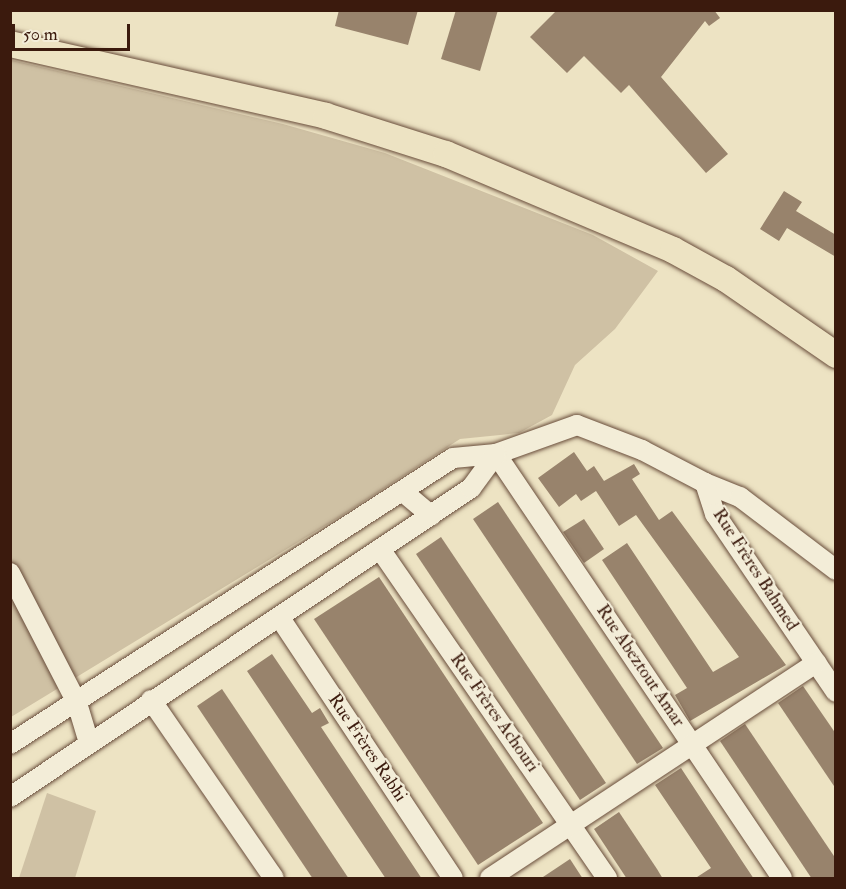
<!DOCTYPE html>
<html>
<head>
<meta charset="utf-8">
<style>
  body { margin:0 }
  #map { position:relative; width:846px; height:889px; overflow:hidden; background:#ede3c3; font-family:"IM FELL Double Pica",serif }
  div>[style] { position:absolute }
  .green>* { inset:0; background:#cfc1a4 }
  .building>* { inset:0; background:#98836c }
  .roads { filter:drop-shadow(0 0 2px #684c3a) drop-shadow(0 0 2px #684c3a) }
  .minor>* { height:20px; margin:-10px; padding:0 10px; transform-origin:10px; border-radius:10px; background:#f3edd8 }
  .major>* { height:26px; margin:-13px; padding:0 13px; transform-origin:13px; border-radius:13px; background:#ede3c3 }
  span { translate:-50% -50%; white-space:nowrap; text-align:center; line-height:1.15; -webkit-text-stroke:4.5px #f3edd8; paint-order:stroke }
  .street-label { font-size:18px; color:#3b1a0d }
  .frame { position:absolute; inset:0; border:12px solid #3b1a0d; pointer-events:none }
  .scale { position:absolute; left:12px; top:24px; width:118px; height:27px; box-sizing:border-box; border:3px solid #3b1a0d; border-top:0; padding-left:8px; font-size:18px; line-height:21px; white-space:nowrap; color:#3b1a0d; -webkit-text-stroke:4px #f3edd8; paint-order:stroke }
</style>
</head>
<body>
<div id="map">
  <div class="green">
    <i style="clip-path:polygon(11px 60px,283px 124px,385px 153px,593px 235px,658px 271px,615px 329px,575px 365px,552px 415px,519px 433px,460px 439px,341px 516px,11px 717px)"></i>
    <i style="clip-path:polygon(47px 793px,96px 811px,75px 878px,19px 878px)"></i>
  </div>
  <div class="building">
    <i style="clip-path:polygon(339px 10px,418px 10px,408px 45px,335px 26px)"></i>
    <i style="clip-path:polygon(456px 10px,498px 10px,480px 71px,441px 59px)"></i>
    <i style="clip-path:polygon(557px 10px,714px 10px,720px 18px,709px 26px,705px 21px,661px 77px,728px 154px,706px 173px,629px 85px,621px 93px,584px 56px,567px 73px,530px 37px)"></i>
    <i style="clip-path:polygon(784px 191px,802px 202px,796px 211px,836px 235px,836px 257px,787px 228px,779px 241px,760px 229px)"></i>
    <i style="clip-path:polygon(574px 452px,587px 471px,594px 466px,604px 481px,634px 464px,640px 474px,632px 479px,659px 520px,672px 511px,786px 665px,690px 721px,675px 695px,687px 688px,602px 560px,627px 543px,713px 672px,739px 657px,636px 515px,619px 526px,596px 491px,581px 501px,576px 494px,559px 507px,538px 478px)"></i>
    <i style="clip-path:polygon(498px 502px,663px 748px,637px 764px,473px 519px)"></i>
    <i style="clip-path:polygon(584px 519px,604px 549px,584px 563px,563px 532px)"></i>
    <i style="clip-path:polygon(441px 537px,606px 783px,580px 800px,416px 554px)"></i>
    <i style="clip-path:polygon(379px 577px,543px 823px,478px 865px,314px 619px)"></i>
    <i style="clip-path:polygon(272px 654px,312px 713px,320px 708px,329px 723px,321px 727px,422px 879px,386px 879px,370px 855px,247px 671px)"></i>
    <i style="clip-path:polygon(803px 686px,836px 734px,836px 789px,778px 703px)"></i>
    <i style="clip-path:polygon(222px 689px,325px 843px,349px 879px,313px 879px,197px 706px)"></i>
    <i style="clip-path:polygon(745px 724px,836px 859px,836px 879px,812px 879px,720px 741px)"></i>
    <i style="clip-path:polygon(681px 768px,742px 861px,754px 879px,694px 879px,711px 868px,655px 785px)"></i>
    <i style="clip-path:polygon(619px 812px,657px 869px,663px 879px,627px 879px,594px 829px)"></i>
    <i style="clip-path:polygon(570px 859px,583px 879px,540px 879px)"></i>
  </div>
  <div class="roads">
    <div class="minor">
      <i style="left:496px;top:454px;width:511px;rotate:56deg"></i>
      <i style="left:705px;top:483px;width:38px;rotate:22deg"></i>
      <i style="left:740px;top:497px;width:121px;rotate:37.2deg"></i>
      <i style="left:402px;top:491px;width:38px;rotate:40deg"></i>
      <i style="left:380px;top:549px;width:400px;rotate:55.4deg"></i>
      <i style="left:10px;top:573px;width:146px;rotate:62.7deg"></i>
      <i style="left:77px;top:703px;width:42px;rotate:73.3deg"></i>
      <i style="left:280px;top:618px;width:312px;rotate:56.4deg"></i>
      <i style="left:151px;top:700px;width:216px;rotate:55.4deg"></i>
      <i style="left:10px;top:744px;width:527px;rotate:-32.85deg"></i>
      <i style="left:453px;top:458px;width:43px;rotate:-5.3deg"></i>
      <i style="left:496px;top:454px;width:86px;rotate:-19.7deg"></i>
      <i style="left:577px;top:425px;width:70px;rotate:21deg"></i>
      <i style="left:642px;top:450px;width:71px;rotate:27.6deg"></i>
      <i style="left:705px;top:483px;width:33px;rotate:72deg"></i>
      <i style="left:715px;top:514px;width:215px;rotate:55.8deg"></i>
      <i style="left:10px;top:797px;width:555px;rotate:-33.83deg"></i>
      <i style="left:471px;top:488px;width:42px;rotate:-53.7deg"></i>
      <i style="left:490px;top:878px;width:391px;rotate:-33.4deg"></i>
    </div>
    <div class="major">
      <i style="left:10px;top:44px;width:324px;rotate:12.8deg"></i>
      <i style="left:326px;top:116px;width:126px;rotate:17.6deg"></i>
      <i style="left:446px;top:154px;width:246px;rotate:22.9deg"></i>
      <i style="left:673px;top:250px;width:60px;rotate:28.7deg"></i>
      <i style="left:726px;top:279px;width:134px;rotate:34.6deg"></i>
    </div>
  </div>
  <div class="street-label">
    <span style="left:755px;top:570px;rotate:57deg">Rue Frères Bahmed</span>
    <span style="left:640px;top:666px;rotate:56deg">Rue Abeztout Amar</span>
    <span style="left:494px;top:713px;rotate:55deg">Rue Frères Achouri</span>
    <span style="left:367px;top:748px;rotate:56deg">Rue Frères Rabhi</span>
  </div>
  <div class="frame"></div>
  <div class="scale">50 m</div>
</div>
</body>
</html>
